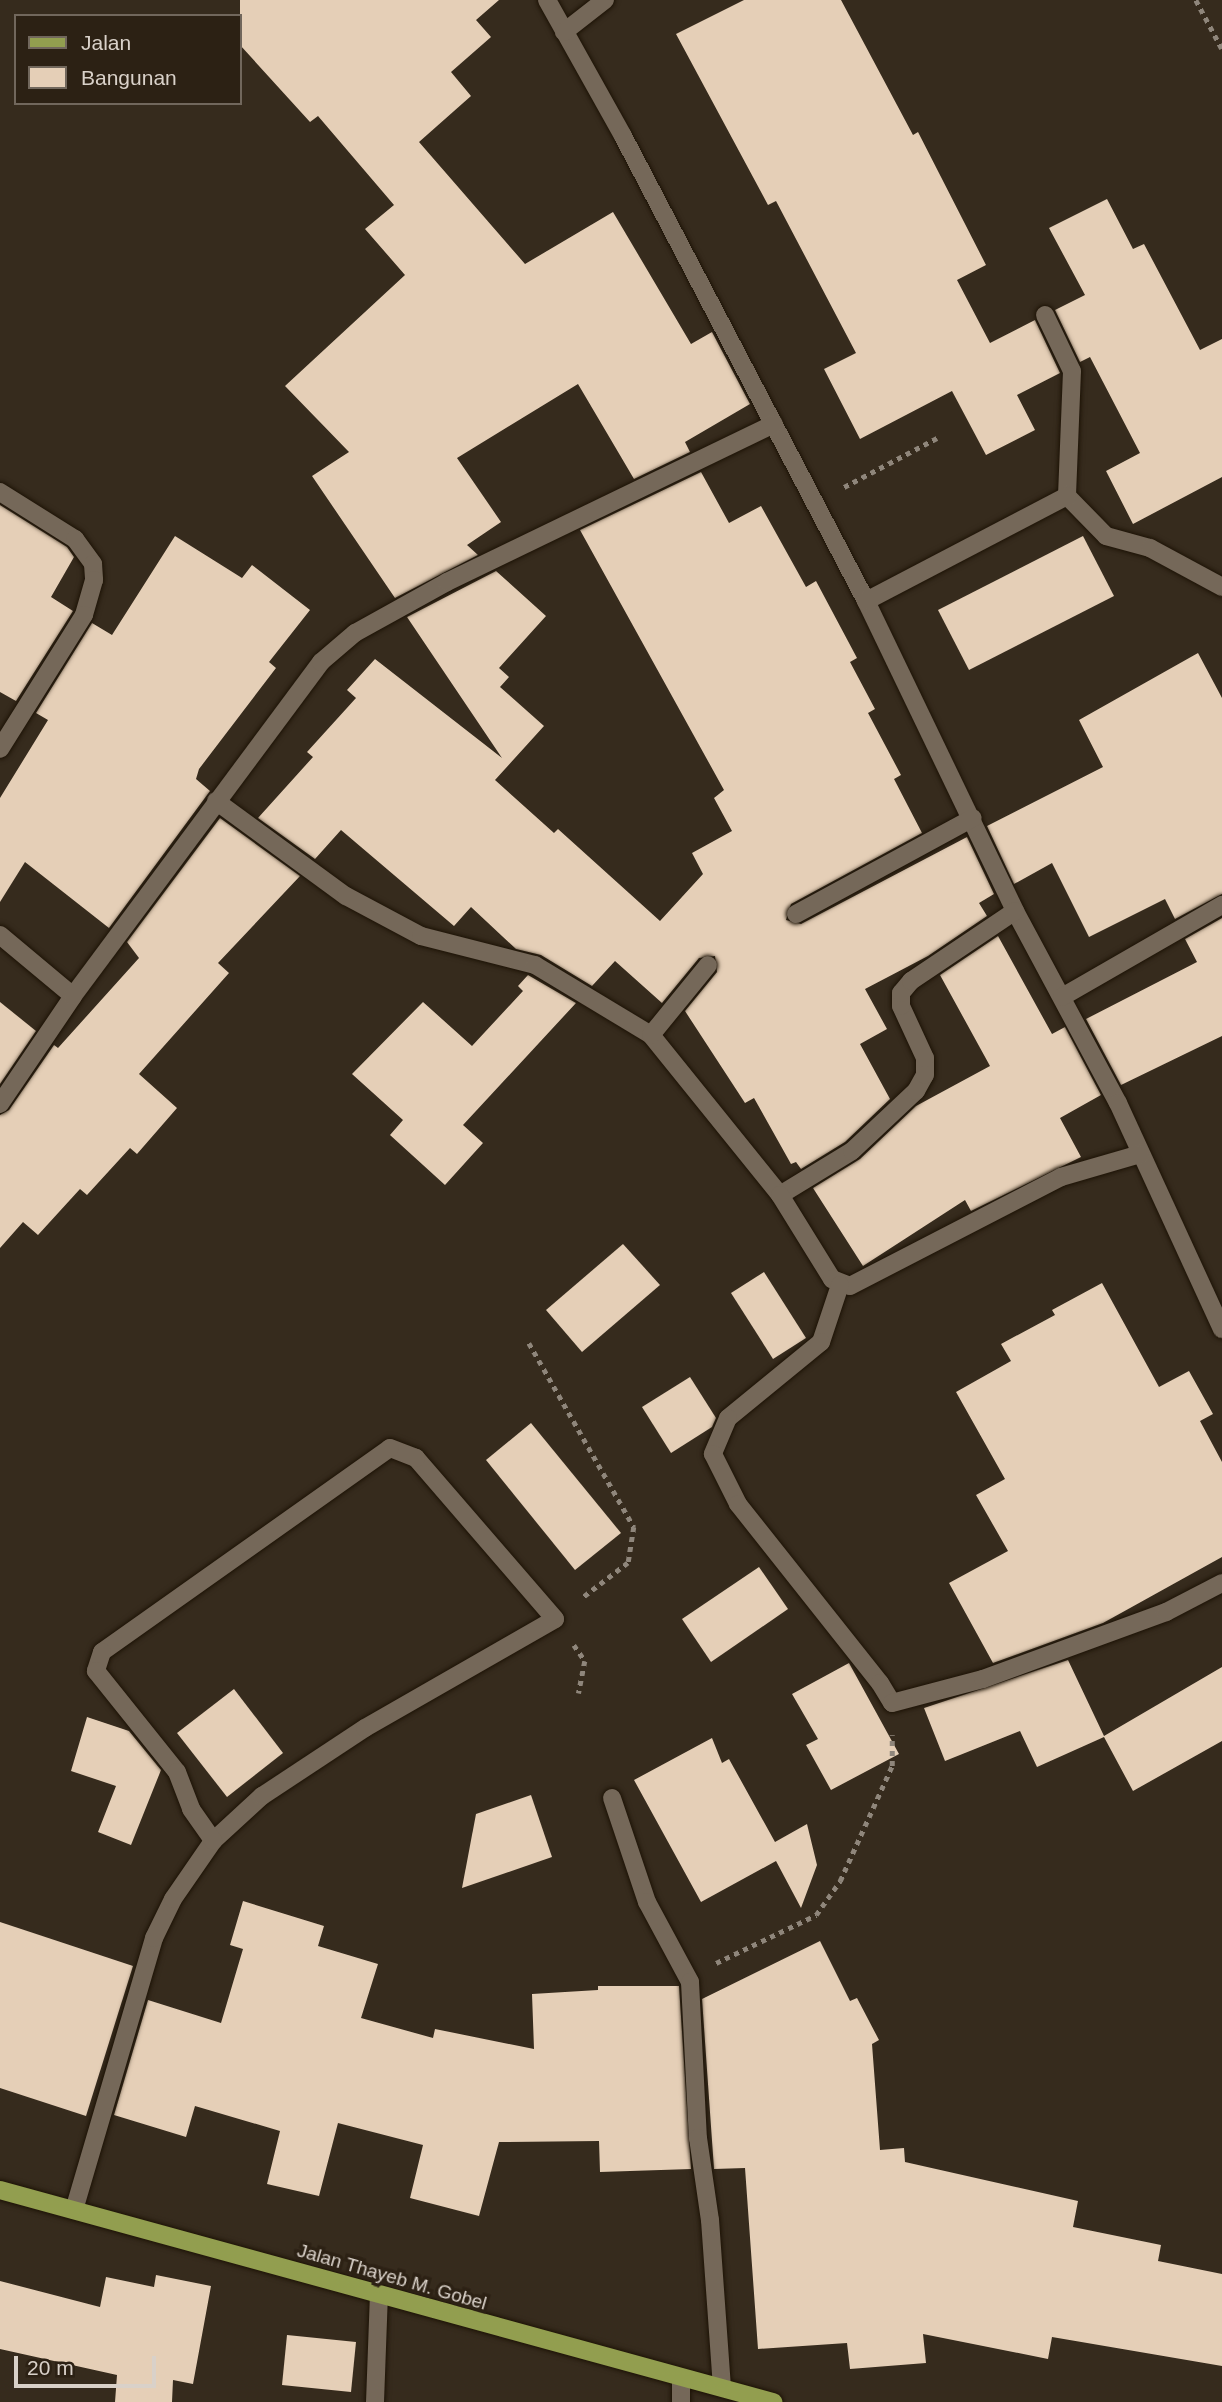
<!DOCTYPE html>
<html>
<head>
<meta charset="utf-8">
<style>
  body { margin:0 }
  #map { position:relative; width:1222px; height:2402px; overflow:hidden; background:#362b1d; font-family:Arial,sans-serif }
  div>[style] { position:absolute }
  .building>* { inset:0; background:#e5cfb7 }
  .path>* { height:4.5px; margin-top:-2.25px; transform-origin:0; background:repeating-linear-gradient(90deg,#8f867b 0 5px,transparent 0 10px) }
  .roads { filter:drop-shadow(0 0 2px #1d1306) drop-shadow(0 0 2px #1d1306) }
  .minor>* { height:18px; margin:-9px; padding:0 9px; transform-origin:9px; border-radius:9px; background:#756859 }
  .primary>* { height:18px; margin:-9px; padding:0 9px; transform-origin:9px; border-radius:9px; background:#929e4f }
  span { translate:-50% -50%; white-space:nowrap; text-align:center; line-height:1.15; -webkit-text-stroke:7px #2c2114; paint-order:stroke }
  .street-label { font-size:19px; color:#d9d1c9 }
  .legend { position:absolute; left:14px; top:14px; width:228px; height:91px; box-sizing:border-box; background:#2c2114; border:2px solid #71675c; margin:0; padding:9px 12px; list-style:none; font-size:21px; color:#d9d1c9 }
  .legend li { display:flex; align-items:center; gap:14px; height:35px }
  .legend b { width:35px; border:2px solid #71675c }
  .scale { position:absolute; left:14px; top:2356px; width:142px; height:32px; box-sizing:border-box; border:4px solid #d9d1c9; border-top:0; padding-left:9px; font-size:21px; line-height:24px; white-space:nowrap; color:#d9d1c9; -webkit-text-stroke:5px #2c2114; paint-order:stroke }
</style>
</head>
<body>
<div id="map">
  <div class="building">
    <i style="clip-path:polygon(240px 0,499px 0,476px 20px,491px 37px,451px 72px,471px 96px,419px 142px,525px 264px,613px 212px,691px 344px,712px 332px,750px 404px,685px 442px,690px 452px,634px 479px,578px 384px,457px 458px,501px 522px,467px 545px,478px 555px,395px 598px,312px 476px,349px 452px,285px 386px,405px 275px,365px 229px,394px 205px,318px 116px,310px 122px,240px 45px)"></i>
    <i style="clip-path:polygon(744px 0,841px 0,913px 135px,918px 132px,986px 265px,957px 280px,990px 343px,1035px 320px,1060px 373px,1017px 395px,1035px 430px,986px 455px,952px 391px,860px 439px,824px 369px,856px 353px,776px 201px,768px 205px,676px 34px)"></i>
    <i style="clip-path:polygon(1107px 199px,1133px 249px,1144px 244px,1200px 350px,1222px 339px,1222px 477px,1133px 524px,1106px 471px,1140px 453px,1090px 357px,1080px 362px,1055px 310px,1085px 295px,1049px 228px)"></i>
    <i style="clip-path:polygon(701px 472px,729px 523px,761px 506px,806px 587px,816px 581px,857px 658px,850px 662px,875px 709px,868px 713px,901px 775px,894px 779px,922px 833px,791px 904px,786px 920px,801px 924px,967px 837px,994px 894px,979px 903px,987px 916px,928px 956px,865px 989px,887px 1029px,860px 1044px,890px 1099px,845px 1142px,801px 1169px,796px 1162px,791px 1164px,754px 1098px,745px 1103px,685px 1011px,717px 972px,715px 956px,699px 958px,662px 1003px,615px 961px,592px 986px,541px 955px,516px 949px,471px 907px,454px 926px,341px 830px,315px 859px,258px 818px,313px 757px,307px 752px,356px 698px,347px 690px,375px 659px,502px 758px,407px 617px,496px 571px,546px 616px,499px 668px,509px 677px,500px 687px,544px 726px,495px 780px,554px 833px,558px 829px,660px 921px,703px 874px,692px 853px,732px 831px,714px 798px,724px 790px,580px 530px)"></i>
    <i style="clip-path:polygon(0 505px,67px 547px,74px 557px,51px 597px,73px 611px,16px 701px,0 692px)"></i>
    <i style="clip-path:polygon(175px 536px,242px 578px,252px 565px,310px 610px,269px 662px,276px 668px,199px 769px,196px 779px,210px 791px,109px 928px,25px 862px,0 902px,0 798px,48px 720px,36px 713px,92px 623px,112px 635px)"></i>
    <i style="clip-path:polygon(1083px 536px,1114px 596px,969px 670px,938px 610px)"></i>
    <i style="clip-path:polygon(1198px 653px,1222px 698px,1222px 894px,1175px 919px,1165px 899px,1089px 937px,1052px 863px,1014px 884px,987px 826px,1103px 767px,1079px 720px)"></i>
    <i style="clip-path:polygon(220px 818px,300px 876px,218px 963px,229px 973px,139px 1074px,177px 1108px,137px 1154px,130px 1148px,87px 1195px,80px 1189px,38px 1235px,23px 1222px,0 1248px,0 1115px,9px 1110px,54px 1045px,58px 1048px,139px 958px,127px 942px)"></i>
    <i style="clip-path:polygon(1222px 918px,1222px 1036px,1121px 1085px,1086px 1019px,1197px 962px,1185px 939px)"></i>
    <i style="clip-path:polygon(998px 936px,1052px 1034px,1065px 1027px,1101px 1095px,1060px 1118px,1081px 1157px,971px 1211px,965px 1200px,863px 1266px,813px 1188px,860px 1159px,916px 1106px,990px 1066px,940px 975px)"></i>
    <i style="clip-path:polygon(528px 975px,576px 1003px,463px 1125px,483px 1143px,445px 1185px,390px 1135px,403px 1120px,352px 1074px,423px 1002px,472px 1046px,523px 991px,518px 986px)"></i>
    <i style="clip-path:polygon(0 1002px,36px 1031px,0 1084px)"></i>
    <i style="clip-path:polygon(623px 1244px,660px 1285px,582px 1352px,546px 1310px)"></i>
    <i style="clip-path:polygon(764px 1272px,806px 1338px,773px 1359px,731px 1293px)"></i>
    <i style="clip-path:polygon(1102px 1283px,1159px 1387px,1189px 1371px,1213px 1414px,1200px 1421px,1222px 1462px,1222px 1557px,1103px 1623px,993px 1663px,949px 1583px,1008px 1551px,976px 1495px,1005px 1479px,956px 1392px,1011px 1361px,1001px 1344px,1055px 1315px,1052px 1310px)"></i>
    <i style="clip-path:polygon(690px 1377px,716px 1418px,712px 1427px,671px 1453px,642px 1407px)"></i>
    <i style="clip-path:polygon(531px 1423px,621px 1533px,575px 1570px,486px 1460px)"></i>
    <i style="clip-path:polygon(759px 1567px,788px 1609px,711px 1662px,682px 1619px)"></i>
    <i style="clip-path:polygon(1068px 1660px,1104px 1736px,1222px 1667px,1222px 1741px,1133px 1791px,1104px 1737px,1037px 1767px,1020px 1731px,945px 1761px,924px 1708px)"></i>
    <i style="clip-path:polygon(849px 1663px,899px 1754px,831px 1790px,806px 1745px,818px 1739px,792px 1694px)"></i>
    <i style="clip-path:polygon(234px 1689px,283px 1753px,227px 1797px,177px 1733px)"></i>
    <i style="clip-path:polygon(87px 1717px,129px 1731px,161px 1770px,131px 1845px,98px 1832px,116px 1786px,71px 1771px)"></i>
    <i style="clip-path:polygon(712px 1738px,722px 1763px,729px 1759px,775px 1842px,807px 1824px,817px 1865px,801px 1908px,776px 1861px,701px 1902px,634px 1780px)"></i>
    <i style="clip-path:polygon(531px 1795px,552px 1857px,462px 1888px,476px 1814px)"></i>
    <i style="clip-path:polygon(243px 1901px,324px 1926px,318px 1946px,378px 1964px,361px 2018px,433px 2038px,435px 2029px,534px 2049px,532px 1994px,598px 1990px,598px 1986px,679px 1986px,691px 2169px,600px 2172px,599px 2141px,499px 2142px,479px 2216px,410px 2198px,423px 2145px,338px 2123px,319px 2196px,267px 2184px,280px 2131px,195px 2106px,186px 2137px,114px 2115px,148px 2000px,221px 2023px,243px 1949px,230px 1945px)"></i>
    <i style="clip-path:polygon(0 1922px,133px 1966px,86px 2116px,0 2088px)"></i>
    <i style="clip-path:polygon(820px 1941px,850px 2001px,857px 1998px,879px 2040px,872px 2044px,880px 2150px,904px 2148px,905px 2162px,1078px 2201px,1073px 2227px,1161px 2245px,1158px 2261px,1222px 2274px,1222px 2366px,1052px 2337px,1048px 2359px,923px 2334px,926px 2363px,850px 2369px,847px 2343px,758px 2349px,745px 2168px,714px 2169px,702px 1999px)"></i>
    <i style="clip-path:polygon(156px 2275px,211px 2286px,193px 2384px,173px 2380px,172px 2402px,115px 2402px,117px 2375px,0 2349px,0 2281px,100px 2307px,106px 2277px,154px 2287px)"></i>
    <i style="clip-path:polygon(287px 2335px,356px 2342px,351px 2392px,282px 2385px)"></i>
  </div>
  <div class="path">
    <i style="left:1196px;top:0;width:55px;rotate:62deg"></i>
    <i style="left:844px;top:487px;width:105px;rotate:-27.8deg"></i>
    <i style="left:529px;top:1343px;width:212px;rotate:60.3deg"></i>
    <i style="left:634px;top:1527px;width:36px;rotate:99deg"></i>
    <i style="left:628px;top:1563px;width:59px;rotate:142.5deg"></i>
    <i style="left:574px;top:1645px;width:19px;rotate:55deg"></i>
    <i style="left:585px;top:1661px;width:33px;rotate:101deg"></i>
    <i style="left:716px;top:1963px;width:111px;rotate:-25.6deg"></i>
    <i style="left:816px;top:1915px;width:42px;rotate:-54.8deg"></i>
    <i style="left:840px;top:1881px;width:126px;rotate:-65.7deg"></i>
    <i style="left:892px;top:1766px;width:31px;rotate:-90deg"></i>
  </div>
  <div class="roads">
    <div class="minor">
      <i style="left:547px;top:0;width:156px;rotate:60.8deg"></i>
      <i style="left:623px;top:136px;width:525px;rotate:62.41deg"></i>
      <i style="left:866px;top:601px;width:344px;rotate:64.3deg"></i>
      <i style="left:1015px;top:911px;width:218px;rotate:61.8deg"></i>
      <i style="left:1118px;top:1103px;width:249px;rotate:65.3deg"></i>
      <i style="left:564px;top:32px;width:52px;rotate:-38deg"></i>
      <i style="left:1045px;top:315px;width:62px;rotate:64.3deg"></i>
      <i style="left:1072px;top:371px;width:125px;rotate:92.3deg"></i>
      <i style="left:1067px;top:496px;width:56px;rotate:45.7deg"></i>
      <i style="left:1106px;top:536px;width:46px;rotate:15.3deg"></i>
      <i style="left:1150px;top:548px;width:82px;rotate:28.4deg"></i>
      <i style="left:0;top:492px;width:89px;rotate:32.1deg"></i>
      <i style="left:75px;top:539px;width:31px;rotate:54deg"></i>
      <i style="left:93px;top:564px;width:16px;rotate:86deg"></i>
      <i style="left:94px;top:580px;width:36px;rotate:106deg"></i>
      <i style="left:84px;top:615px;width:158px;rotate:122.1deg"></i>
      <i style="left:866px;top:601px;width:227px;rotate:-27.6deg"></i>
      <i style="left:216px;top:801px;width:161px;rotate:36.2deg"></i>
      <i style="left:346px;top:896px;width:85px;rotate:28.1deg"></i>
      <i style="left:421px;top:936px;width:118px;rotate:14.3deg"></i>
      <i style="left:535px;top:965px;width:135px;rotate:31.1deg"></i>
      <i style="left:651px;top:1035px;width:206px;rotate:51.1deg"></i>
      <i style="left:780px;top:1195px;width:84px;rotate:-31.4deg"></i>
      <i style="left:852px;top:1151px;width:88px;rotate:-43.2deg"></i>
      <i style="left:916px;top:1091px;width:18px;rotate:-61deg"></i>
      <i style="left:925px;top:1075px;width:17px;rotate:-90deg"></i>
      <i style="left:925px;top:1058px;width:57px;rotate:-114.8deg"></i>
      <i style="left:901px;top:1006px;width:13px;rotate:-90deg"></i>
      <i style="left:901px;top:993px;width:16px;rotate:-50deg"></i>
      <i style="left:911px;top:981px;width:125px;rotate:-33.9deg"></i>
      <i style="left:796px;top:914px;width:201px;rotate:-28.5deg"></i>
      <i style="left:0;top:935px;width:95px;rotate:39.9deg"></i>
      <i style="left:1062px;top:997px;width:185px;rotate:-29.9deg"></i>
      <i style="left:651px;top:1035px;width:90px;rotate:-50.8deg"></i>
      <i style="left:0;top:1104px;width:130px;rotate:-55.9deg"></i>
      <i style="left:73px;top:996px;width:416px;rotate:-53.4deg"></i>
      <i style="left:321px;top:662px;width:45px;rotate:-40.5deg"></i>
      <i style="left:355px;top:633px;width:105px;rotate:-29deg"></i>
      <i style="left:447px;top:582px;width:363px;rotate:-25.8deg"></i>
      <i style="left:780px;top:1195px;width:99px;rotate:58.2deg"></i>
      <i style="left:832px;top:1279px;width:19px;rotate:21deg"></i>
      <i style="left:850px;top:1286px;width:237px;rotate:-27.3deg"></i>
      <i style="left:1061px;top:1177px;width:82px;rotate:-16.2deg"></i>
      <i style="left:840px;top:1285px;width:60px;rotate:108.4deg"></i>
      <i style="left:821px;top:1342px;width:120px;rotate:140.7deg"></i>
      <i style="left:728px;top:1418px;width:39px;rotate:113deg"></i>
      <i style="left:713px;top:1454px;width:56px;rotate:63.4deg"></i>
      <i style="left:738px;top:1504px;width:228px;rotate:51.6deg"></i>
      <i style="left:880px;top:1683px;width:23px;rotate:59deg"></i>
      <i style="left:892px;top:1703px;width:94px;rotate:-14.8deg"></i>
      <i style="left:983px;top:1679px;width:195px;rotate:-20.1deg"></i>
      <i style="left:1166px;top:1612px;width:63px;rotate:-27.4deg"></i>
      <i style="left:612px;top:1798px;width:110px;rotate:71.4deg"></i>
      <i style="left:647px;top:1902px;width:91px;rotate:61.7deg"></i>
      <i style="left:690px;top:1982px;width:156px;rotate:87.1deg"></i>
      <i style="left:698px;top:2138px;width:83px;rotate:81.7deg"></i>
      <i style="left:710px;top:2220px;width:168px;rotate:85.9deg"></i>
      <i style="left:74px;top:2210px;width:284px;rotate:-73.6deg"></i>
      <i style="left:154px;top:1938px;width:43px;rotate:-64deg"></i>
      <i style="left:173px;top:1899px;width:70px;rotate:-55.4deg"></i>
      <i style="left:213px;top:1841px;width:67px;rotate:-42.6deg"></i>
      <i style="left:262px;top:1796px;width:123px;rotate:-33.4deg"></i>
      <i style="left:365px;top:1728px;width:219px;rotate:-29.8deg"></i>
      <i style="left:555px;top:1619px;width:213px;rotate:-130.8deg"></i>
      <i style="left:416px;top:1458px;width:28px;rotate:-159deg"></i>
      <i style="left:390px;top:1448px;width:353px;rotate:144.7deg"></i>
      <i style="left:102px;top:1652px;width:20px;rotate:108deg"></i>
      <i style="left:96px;top:1671px;width:129px;rotate:51.3deg"></i>
      <i style="left:177px;top:1772px;width:40px;rotate:69deg"></i>
      <i style="left:191px;top:1809px;width:39px;rotate:55deg"></i>
      <i style="left:375px;top:2402px;width:107px;rotate:-87.9deg"></i>
      <i style="left:681px;top:2402px;width:24px;rotate:-90deg"></i>
    </div>
    <div class="primary">
      <i style="left:0;top:2190px;width:802px;rotate:15.34deg"></i>
    </div>
  </div>
  <div class="street-label">
    <span style="left:392px;top:2277px;rotate:16deg">Jalan Thayeb M. Gobel</span>
  </div>
  <ul class="legend">
  <li><b style="height:9px;background:#929e4f"></b>Jalan</li>
  <li><b style="height:19px;background:#e5cfb7"></b>Bangunan</li>
  </ul>
  <div class="scale">20 m</div>
</div>
</body>
</html>
